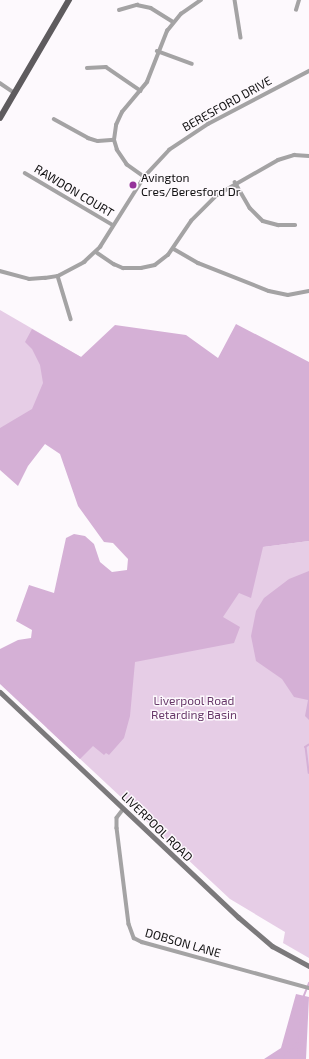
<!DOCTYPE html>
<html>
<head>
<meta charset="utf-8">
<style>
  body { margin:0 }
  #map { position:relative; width:309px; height:1059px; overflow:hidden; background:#fdf9fd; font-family:"Exo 2",sans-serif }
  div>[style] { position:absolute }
  .green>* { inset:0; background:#e6cde6 }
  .forest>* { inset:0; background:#d5b0d6 }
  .stream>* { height:1.5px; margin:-0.75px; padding:0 0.75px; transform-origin:0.75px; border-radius:0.75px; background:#d5b0d6 }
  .street>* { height:3.5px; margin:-1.75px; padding:0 1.75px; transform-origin:1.75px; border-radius:1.75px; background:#a4a3a4 }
  .secondary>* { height:5px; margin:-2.5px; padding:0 2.5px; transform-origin:2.5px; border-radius:2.5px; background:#7b797b }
  .primary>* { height:5.5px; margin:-2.75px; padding:0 2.75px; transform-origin:2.75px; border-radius:2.75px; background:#5e5b5e }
  .dots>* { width:11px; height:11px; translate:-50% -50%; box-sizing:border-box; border:2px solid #fdf9fd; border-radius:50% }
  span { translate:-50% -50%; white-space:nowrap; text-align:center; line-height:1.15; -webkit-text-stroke:3px #fdf9fd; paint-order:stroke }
  .street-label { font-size:12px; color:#121112 }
  .poi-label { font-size:12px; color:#121112 }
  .left { translate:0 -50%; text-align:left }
  .park-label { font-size:12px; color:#68396a }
</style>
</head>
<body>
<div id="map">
  <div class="green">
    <i style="clip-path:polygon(0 310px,81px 357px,35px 436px,0 441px)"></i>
    <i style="clip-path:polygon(309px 541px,309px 958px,283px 943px,285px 932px,230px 899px,47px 728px,43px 647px,263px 547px)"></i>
  </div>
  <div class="forest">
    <i style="clip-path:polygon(236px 324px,309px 362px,309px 541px,263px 547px,251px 598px,239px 593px,223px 617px,240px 627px,234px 643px,135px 662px,130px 716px,124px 738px,109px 755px,106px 753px,104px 755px,93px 746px,80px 759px,0 684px,0 649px,18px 640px,31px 638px,32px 630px,16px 621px,29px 585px,54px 593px,66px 538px,74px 534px,85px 536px,94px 544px,100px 562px,112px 572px,127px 570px,128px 559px,113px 543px,104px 542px,78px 506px,60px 454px,45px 444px,28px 466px,18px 486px,0 470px,0 428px,32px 409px,43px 383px,40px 365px,32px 349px,25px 342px,32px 329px,81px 357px,115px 325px,186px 335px,218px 358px)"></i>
    <i style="clip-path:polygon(309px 571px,309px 720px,305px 716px,308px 700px,294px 697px,282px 679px,256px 661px,251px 636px,256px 611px,264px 598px,289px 579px)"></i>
    <i style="clip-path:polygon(296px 994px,309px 997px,306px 1059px,264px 1059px,281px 1048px)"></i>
  </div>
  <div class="stream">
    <i style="left:309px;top:745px;width:4px;rotate:146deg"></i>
    <i style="left:306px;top:747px;width:26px;rotate:83deg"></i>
    <i style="left:282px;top:1059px;width:22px;rotate:-47deg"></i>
    <i style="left:298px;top:1059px;width:61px;rotate:-85.3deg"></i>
    <i style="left:303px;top:998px;width:16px;rotate:-68deg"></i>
  </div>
  <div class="street">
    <i style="left:235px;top:0;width:38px;rotate:81deg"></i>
    <i style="left:119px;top:10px;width:19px;rotate:-16deg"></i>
    <i style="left:137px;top:5px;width:14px;rotate:12deg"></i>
    <i style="left:151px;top:8px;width:26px;rotate:32deg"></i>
    <i style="left:296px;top:10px;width:10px;rotate:-73deg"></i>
    <i style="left:157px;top:51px;width:37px;rotate:20deg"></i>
    <i style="left:87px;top:68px;width:19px;rotate:-3deg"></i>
    <i style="left:106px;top:67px;width:42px;rotate:34.4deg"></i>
    <i style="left:0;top:83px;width:18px;rotate:34deg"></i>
    <i style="left:54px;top:119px;width:39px;rotate:29deg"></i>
    <i style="left:88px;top:138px;width:10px;rotate:17deg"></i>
    <i style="left:98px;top:141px;width:16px;rotate:-4deg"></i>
    <i style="left:25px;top:173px;width:102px;rotate:30.6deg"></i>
    <i style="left:144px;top:177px;width:21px;rotate:-145deg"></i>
    <i style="left:127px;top:165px;width:18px;rotate:-124deg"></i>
    <i style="left:117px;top:150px;width:10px;rotate:-107deg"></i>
    <i style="left:114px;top:140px;width:15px;rotate:-82deg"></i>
    <i style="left:116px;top:125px;width:14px;rotate:-65deg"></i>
    <i style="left:122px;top:112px;width:39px;rotate:-50deg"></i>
    <i style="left:147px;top:82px;width:55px;rotate:-68.6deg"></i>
    <i style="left:167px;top:31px;width:22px;rotate:-51deg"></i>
    <i style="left:181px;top:14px;width:24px;rotate:-35deg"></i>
    <i style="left:235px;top:182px;width:30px;rotate:60deg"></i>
    <i style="left:250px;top:208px;width:18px;rotate:45deg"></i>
    <i style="left:263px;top:221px;width:16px;rotate:15deg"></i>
    <i style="left:278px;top:225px;width:17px"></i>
    <i style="left:174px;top:249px;width:28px;rotate:30deg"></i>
    <i style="left:198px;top:263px;width:76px;rotate:21.5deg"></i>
    <i style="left:269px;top:291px;width:19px;rotate:12deg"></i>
    <i style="left:288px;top:295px;width:21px;rotate:-11deg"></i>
    <i style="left:96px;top:252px;width:22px;rotate:34deg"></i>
    <i style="left:114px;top:264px;width:10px;rotate:24deg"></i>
    <i style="left:123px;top:268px;width:18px"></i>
    <i style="left:141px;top:268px;width:14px;rotate:-12deg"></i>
    <i style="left:155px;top:265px;width:16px;rotate:-38deg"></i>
    <i style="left:168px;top:255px;width:41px;rotate:-55.9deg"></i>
    <i style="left:191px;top:221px;width:37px;rotate:-45deg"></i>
    <i style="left:217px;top:195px;width:70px;rotate:-29.8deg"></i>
    <i style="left:278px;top:160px;width:17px;rotate:-17deg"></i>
    <i style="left:294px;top:155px;width:15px;rotate:4deg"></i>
    <i style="left:0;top:271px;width:30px;rotate:15deg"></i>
    <i style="left:29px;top:279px;width:16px;rotate:-4deg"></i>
    <i style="left:45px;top:278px;width:13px;rotate:-9deg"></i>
    <i style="left:58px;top:276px;width:30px;rotate:-28deg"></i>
    <i style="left:84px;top:262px;width:22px;rotate:-43deg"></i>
    <i style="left:100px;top:247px;width:83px;rotate:-57.8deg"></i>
    <i style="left:144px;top:177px;width:37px;rotate:-47deg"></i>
    <i style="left:169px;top:150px;width:47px;rotate:-33.7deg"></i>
    <i style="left:208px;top:124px;width:114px;rotate:-27.7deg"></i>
    <i style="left:58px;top:276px;width:45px;rotate:73.2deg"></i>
    <i style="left:124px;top:809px;width:11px;rotate:128deg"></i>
    <i style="left:117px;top:818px;width:10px;rotate:90deg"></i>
    <i style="left:117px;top:828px;width:97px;rotate:82.9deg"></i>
    <i style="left:129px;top:924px;width:15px;rotate:70deg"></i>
    <i style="left:134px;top:938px;width:9px;rotate:27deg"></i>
    <i style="left:142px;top:942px;width:173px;rotate:15.4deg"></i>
  </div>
  <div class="secondary">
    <i style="left:0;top:692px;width:328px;rotate:43.4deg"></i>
    <i style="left:238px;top:917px;width:45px;rotate:40.5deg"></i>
    <i style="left:272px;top:946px;width:42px;rotate:28.4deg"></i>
  </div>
  <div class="primary">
    <i style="left:0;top:118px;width:137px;rotate:-59.7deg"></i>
  </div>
  <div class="dots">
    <i style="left:133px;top:185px;background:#95339a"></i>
  </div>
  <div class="street-label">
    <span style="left:227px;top:104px;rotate:-29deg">BERESFORD DRIVE</span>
    <span style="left:74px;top:191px;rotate:31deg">RAWDON COURT</span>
    <span style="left:157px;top:827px;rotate:44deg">LIVERPOOL ROAD</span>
    <span style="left:183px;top:943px;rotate:16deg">DOBSON LANE</span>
  </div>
  <div class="poi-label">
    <span class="left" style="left:141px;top:185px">Avington<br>Cres/Beresford Dr</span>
  </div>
  <div class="park-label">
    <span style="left:194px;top:708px">Liverpool Road<br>Retarding Basin</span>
  </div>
</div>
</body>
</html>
